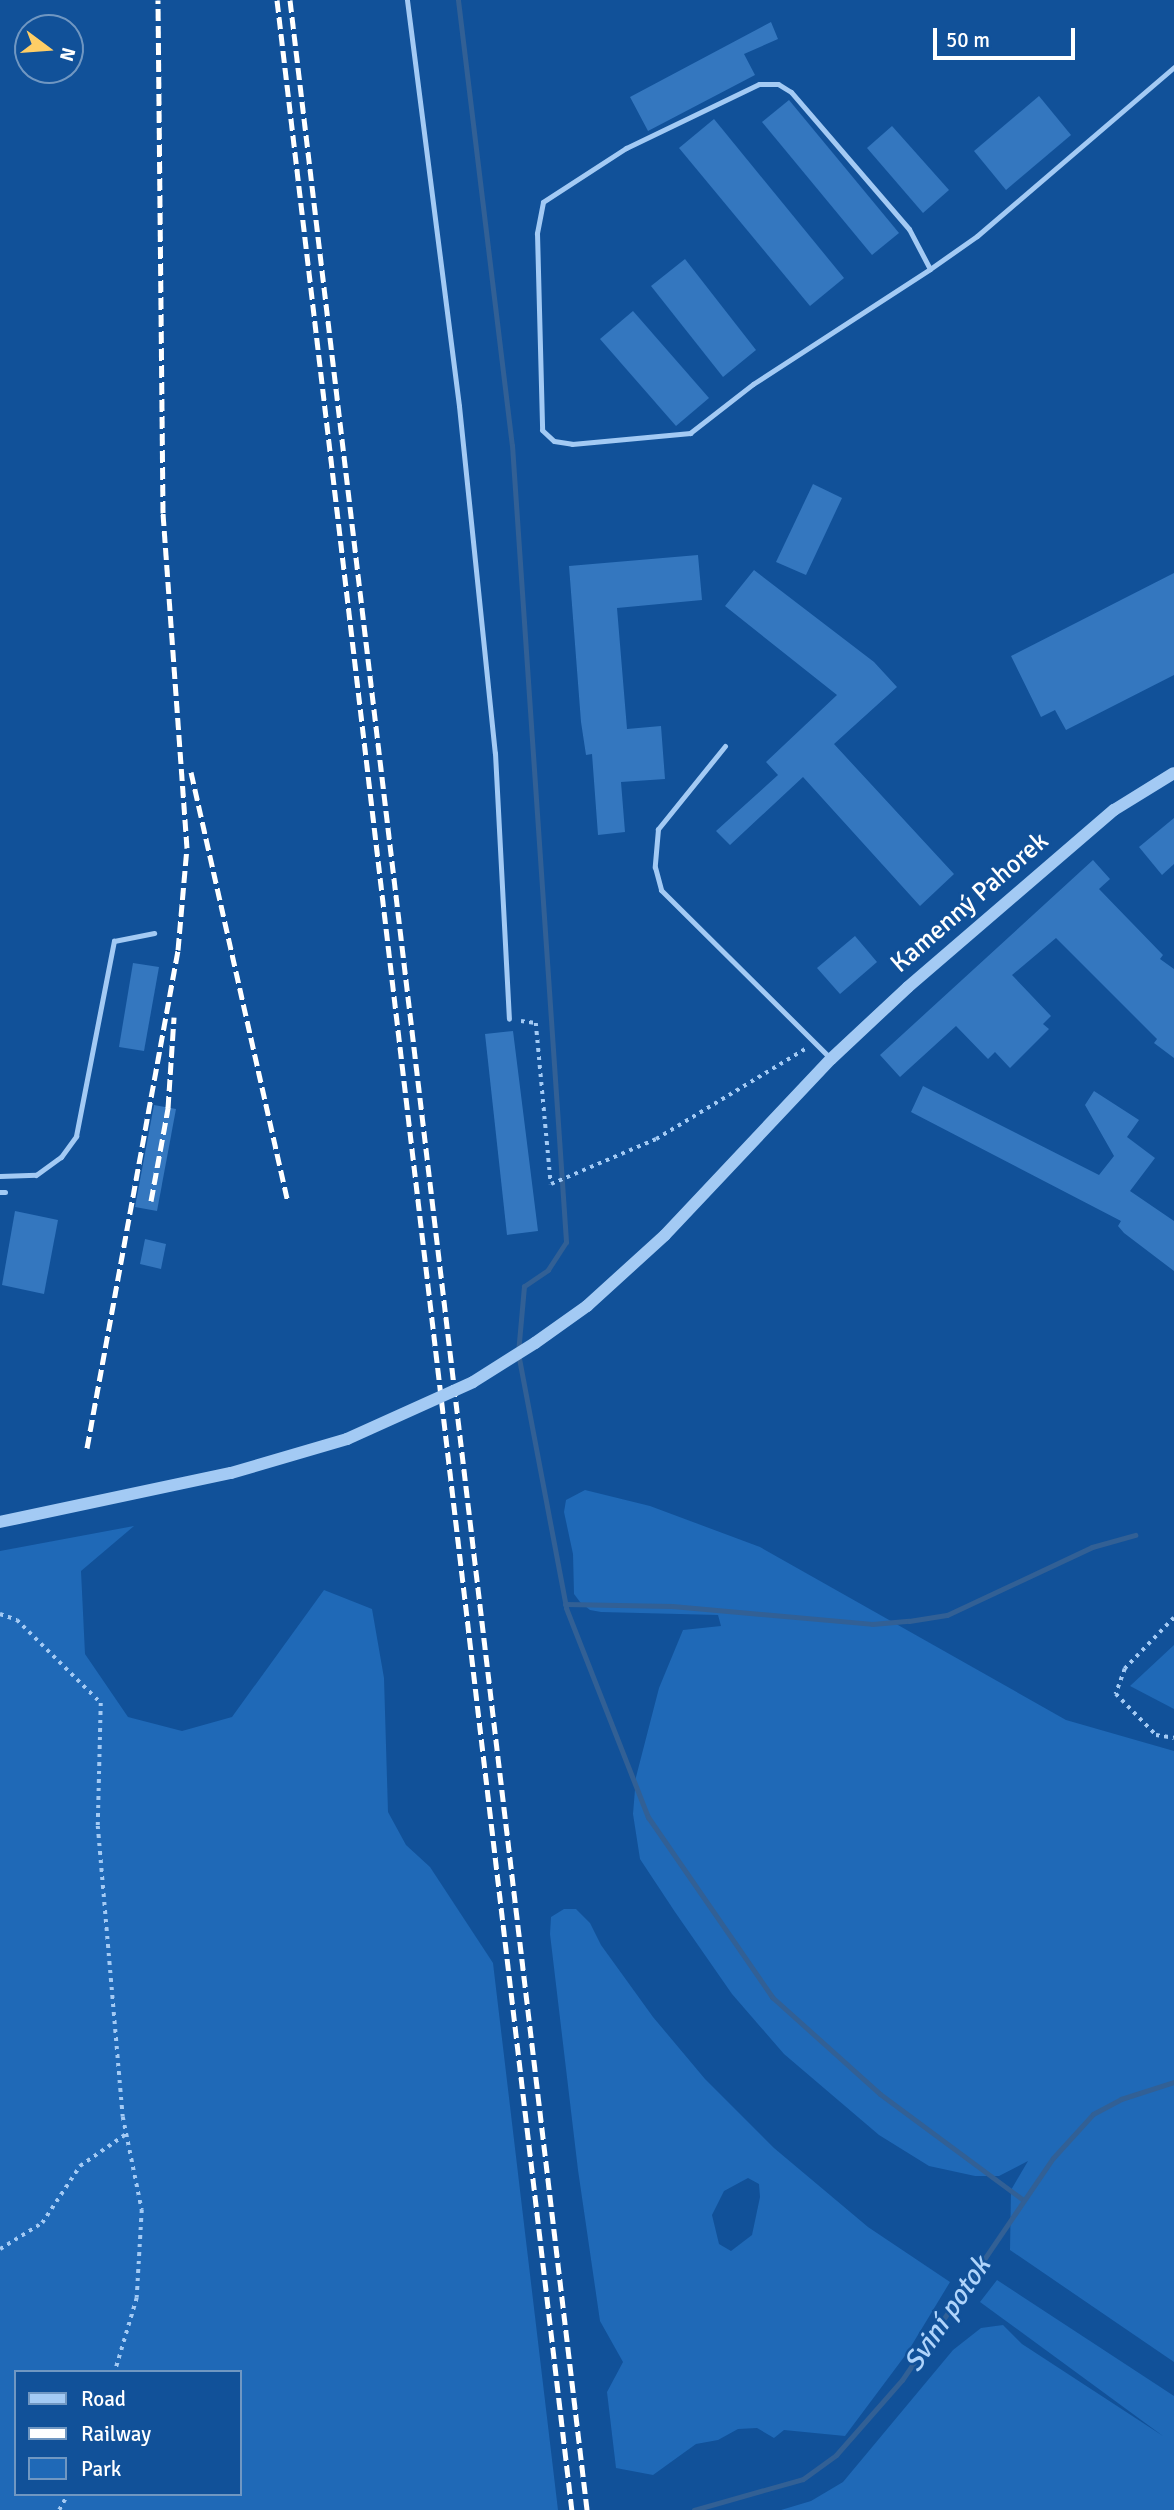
<!DOCTYPE html>
<html>
<head>
<meta charset="utf-8">
<style>
  body { margin:0 }
  #map { position:relative; width:1174px; height:2510px; overflow:hidden; background:#115199; font-family:Signika,sans-serif }
  div>[style] { position:absolute }
  .green>* { inset:0; background:#1f69b7 }
  .stream>* { height:5px; margin:-2.5px; padding:0 2.5px; transform-origin:2.5px; border-radius:2.5px; background:#326095 }
  .building>* { inset:0; background:#3477bf }
  .path>* { height:3.5px; margin-top:-1.75px; transform-origin:0; background:repeating-linear-gradient(90deg,#a3caf4 0 3.5px,transparent 0 8.5px) }
  .service>* { height:5px; margin:-2.5px; padding:0 2.5px; transform-origin:2.5px; border-radius:2.5px; background:#a3caf4 }
  .tertiary>* { height:12px; margin:-6px; padding:0 6px; transform-origin:6px; border-radius:6px; background:#a3caf4 }
  .rail>* { height:5px; margin-top:-2.5px; transform-origin:0; background:repeating-linear-gradient(90deg,#fff 0 12px,transparent 0 17px) }
  .tertiary-bridge>* { height:12px; margin:-6px; padding:0 6px; transform-origin:6px; border-radius:6px; background:#a3caf4 }
  span { translate:-50% -50%; white-space:nowrap; text-align:center; line-height:1.15; -webkit-text-stroke:5px #115199; paint-order:stroke }
  .street-label { font-size:26px; color:#fff }
  .water-label { font-size:28px; color:#afd4fb; font-style:italic }
  .legend { position:absolute; left:14px; top:2370px; width:228px; height:126px; box-sizing:border-box; background:#115199; border:2px solid #7097c2; margin:0; padding:9px 12px; list-style:none; font-size:21px; color:#fff }
  .legend li { display:flex; align-items:center; gap:14px; height:35px }
  .legend b { width:35px; border:2px solid #7097c2 }
  .north { position:absolute; left:14px; top:14px; width:70px; height:70px; box-sizing:border-box; background:#115199; border:2px solid #7097c2; border-radius:50%; rotate:106deg; font-size:19px; font-weight:700; line-height:28px; text-align:center; color:#fff }
  .north::after { content:''; display:block; margin:auto; width:24px; height:32px; background:#ffce66; clip-path:polygon(50% 0,100% 100%,50% 72%,0 100%) }
  .scale { position:absolute; left:933px; top:28px; width:142px; height:32px; box-sizing:border-box; border:4px solid #fff; border-top:0; padding-left:9px; font-size:21px; line-height:24px; white-space:nowrap; color:#fff; -webkit-text-stroke:5px #115199; paint-order:stroke }
</style>
</head>
<body>
<div id="map">
  <div class="green">
    <i style="clip-path:polygon(585px 1490px,650px 1506px,760px 1547px,1066px 1720px,1174px 1751px,1174px 2362px,1010px 2250px,1011px 2190px,1028px 2161px,999px 2176px,975px 2176px,929px 2166px,879px 2135px,784px 2054px,732px 1994px,675px 1912px,640px 1859px,633px 1814px,636px 1777px,659px 1688px,683px 1630px,721px 1626px,718px 1615px,601px 1612px,590px 1610px,580px 1602px,574px 1594px,573px 1554px,564px 1512px,566px 1500px)"></i>
    <i style="clip-path:polygon(evenodd,134px 1526px,81px 1571px,85px 1654px,128px 1717px,182px 1731px,232px 1717px,324px 1590px,372px 1609px,384px 1678px,388px 1812px,406px 1845px,430px 1867px,493px 1963px,558px 2510px,0 2510px,0 1551px,134px 1526px,16px 2372px,240px 2372px,240px 2494px,16px 2494px,16px 2372px)"></i>
    <i style="clip-path:polygon(1174px 1645px,1174px 1709px,1130px 1686px)"></i>
    <i style="clip-path:polygon(evenodd,564px 1909px,576px 1909px,590px 1923px,601px 1945px,653px 2017px,705px 2079px,774px 2148px,868px 2227px,950px 2282px,907px 2353px,845px 2436px,784px 2430px,774px 2438px,757px 2428px,738px 2429px,718px 2440px,696px 2444px,653px 2475px,616px 2468px,607px 2392px,623px 2362px,600px 2321px,578px 2170px,550px 1934px,551px 1917px,564px 1909px,748px 2178px,759px 2184px,760px 2197px,752px 2235px,731px 2251px,719px 2244px,712px 2215px,724px 2191px,748px 2178px)"></i>
    <i style="clip-path:polygon(997px 2280px,1174px 2396px,1174px 2510px,781px 2510px,811px 2501px,843px 2482px,953px 2350px,981px 2328px,1003px 2325px,1022px 2344px,1163px 2436px,980px 2302px)"></i>
  </div>
  <div class="stream">
    <i style="left:458px;top:0;width:448px;rotate:83.1deg"></i>
    <i style="left:512px;top:445px;width:799px;rotate:86.12deg"></i>
    <i style="left:566px;top:1242px;width:33px;rotate:123deg"></i>
    <i style="left:548px;top:1270px;width:29px;rotate:146deg"></i>
    <i style="left:524px;top:1286px;width:67px;rotate:95.1deg"></i>
    <i style="left:518px;top:1353px;width:259px;rotate:79.3deg"></i>
    <i style="left:566px;top:1608px;width:225px;rotate:68.6deg"></i>
    <i style="left:648px;top:1817px;width:219px;rotate:55.4deg"></i>
    <i style="left:772px;top:1997px;width:145px;rotate:41.9deg"></i>
    <i style="left:880px;top:2094px;width:177px;rotate:36.5deg"></i>
    <i style="left:565px;top:1604px;width:107px;rotate:1.1deg"></i>
    <i style="left:672px;top:1606px;width:201px;rotate:5.1deg"></i>
    <i style="left:872px;top:1624px;width:37px;rotate:-5deg"></i>
    <i style="left:909px;top:1621px;width:38px;rotate:-9deg"></i>
    <i style="left:947px;top:1615px;width:160px;rotate:-25.1deg"></i>
    <i style="left:1092px;top:1547px;width:45px;rotate:-15.6deg"></i>
    <i style="left:694px;top:2510px;width:113px;rotate:-15.9deg"></i>
    <i style="left:803px;top:2479px;width:41px;rotate:-36deg"></i>
    <i style="left:836px;top:2455px;width:100px;rotate:-48.7deg"></i>
    <i style="left:902px;top:2380px;width:268px;rotate:-55.8deg"></i>
    <i style="left:1053px;top:2158px;width:59px;rotate:-47.7deg"></i>
    <i style="left:1093px;top:2114px;width:32px;rotate:-28deg"></i>
    <i style="left:1121px;top:2099px;width:56px;rotate:-17.8deg"></i>
  </div>
  <div class="building">
    <i style="clip-path:polygon(771px 22px,778px 39px,744px 54px,755px 75px,648px 131px,630px 97px)"></i>
    <i style="clip-path:polygon(1039px 96px,1071px 135px,1006px 190px,974px 151px)"></i>
    <i style="clip-path:polygon(789px 100px,899px 233px,872px 255px,762px 122px)"></i>
    <i style="clip-path:polygon(714px 119px,844px 278px,810px 306px,679px 148px)"></i>
    <i style="clip-path:polygon(892px 126px,949px 190px,923px 213px,867px 148px)"></i>
    <i style="clip-path:polygon(685px 259px,756px 350px,723px 377px,651px 286px)"></i>
    <i style="clip-path:polygon(633px 311px,709px 398px,676px 426px,600px 339px)"></i>
    <i style="clip-path:polygon(813px 484px,842px 498px,806px 575px,776px 562px)"></i>
    <i style="clip-path:polygon(698px 555px,702px 600px,617px 608px,627px 729px,661px 726px,665px 779px,621px 782px,625px 832px,598px 835px,592px 754px,586px 755px,581px 722px,569px 566px)"></i>
    <i style="clip-path:polygon(754px 570px,874px 662px,897px 687px,834px 744px,954px 874px,920px 906px,803px 777px,730px 845px,716px 831px,778px 775px,766px 762px,837px 695px,725px 606px)"></i>
    <i style="clip-path:polygon(1174px 573px,1174px 675px,1066px 730px,1055px 710px,1041px 717px,1011px 656px)"></i>
    <i style="clip-path:polygon(1174px 818px,1174px 864px,1162px 875px,1139px 847px)"></i>
    <i style="clip-path:polygon(1093px 860px,1110px 879px,1099px 889px,1163px 955px,1160px 959px,1174px 969px,1174px 1058px,1154px 1043px,1157px 1039px,1056px 938px,1012px 975px,1051px 1016px,1043px 1024px,1049px 1029px,1010px 1068px,995px 1052px,988px 1059px,956px 1026px,900px 1077px,880px 1055px)"></i>
    <i style="clip-path:polygon(855px 936px,877px 962px,840px 994px,817px 968px)"></i>
    <i style="clip-path:polygon(133px 963px,159px 967px,144px 1051px,119px 1047px)"></i>
    <i style="clip-path:polygon(513px 1031px,538px 1231px,507px 1235px,485px 1034px)"></i>
    <i style="clip-path:polygon(923px 1086px,1099px 1175px,1114px 1156px,1085px 1105px,1094px 1091px,1139px 1120px,1127px 1137px,1155px 1158px,1130px 1191px,1174px 1221px,1174px 1271px,1124px 1233px,1118px 1226px,1121px 1221px,911px 1112px)"></i>
    <i style="clip-path:polygon(154px 1105px,176px 1109px,157px 1211px,135px 1207px)"></i>
    <i style="clip-path:polygon(15px 1211px,58px 1220px,44px 1294px,2px 1285px)"></i>
    <i style="clip-path:polygon(145px 1239px,166px 1244px,161px 1269px,140px 1264px)"></i>
  </div>
  <div class="path">
    <i style="left:521px;top:1021px;width:15px;rotate:8deg"></i>
    <i style="left:536px;top:1023px;width:162px;rotate:84.7deg"></i>
    <i style="left:551px;top:1184px;width:114px;rotate:-23.2deg"></i>
    <i style="left:656px;top:1139px;width:174px;rotate:-31.1deg"></i>
    <i style="left:0;top:1614px;width:18px;rotate:19deg"></i>
    <i style="left:17px;top:1620px;width:118px;rotate:44.7deg"></i>
    <i style="left:101px;top:1703px;width:123px;rotate:91.4deg"></i>
    <i style="left:98px;top:1826px;width:292px;rotate:85.1deg"></i>
    <i style="left:123px;top:2117px;width:95px;rotate:78.5deg"></i>
    <i style="left:142px;top:2210px;width:88px;rotate:93.3deg"></i>
    <i style="left:137px;top:2298px;width:77px;rotate:106.6deg"></i>
    <i style="left:1174px;top:1618px;width:71px;rotate:133.9deg"></i>
    <i style="left:1125px;top:1669px;width:27px;rotate:110deg"></i>
    <i style="left:1116px;top:1694px;width:57px;rotate:45.7deg"></i>
    <i style="left:1156px;top:1735px;width:18px;rotate:9deg"></i>
    <i style="left:0;top:2249px;width:49px;rotate:-31.8deg"></i>
    <i style="left:42px;top:2223px;width:69px;rotate:-56.3deg"></i>
    <i style="left:80px;top:2166px;width:56px;rotate:-34.8deg"></i>
    <i style="left:59px;top:2510px;width:18px;rotate:-61deg"></i>
  </div>
  <div class="service">
    <i style="left:407px;top:0;width:409px;rotate:82.7deg"></i>
    <i style="left:459px;top:406px;width:349px;rotate:84.1deg"></i>
    <i style="left:495px;top:753px;width:266px;rotate:87deg"></i>
    <i style="left:930px;top:269px;width:45px;rotate:-117.7deg"></i>
    <i style="left:909px;top:229px;width:181px;rotate:-130.7deg"></i>
    <i style="left:791px;top:92px;width:15px;rotate:-148deg"></i>
    <i style="left:778px;top:84px;width:19px;rotate:180deg"></i>
    <i style="left:759px;top:84px;width:148px;rotate:154.3deg"></i>
    <i style="left:626px;top:148px;width:99px;rotate:147deg"></i>
    <i style="left:543px;top:202px;width:32px;rotate:101deg"></i>
    <i style="left:537px;top:233px;width:197px;rotate:88.5deg"></i>
    <i style="left:542px;top:430px;width:16px;rotate:43deg"></i>
    <i style="left:554px;top:441px;width:18px;rotate:9deg"></i>
    <i style="left:572px;top:444px;width:119px;rotate:-5.3deg"></i>
    <i style="left:690px;top:433px;width:80px;rotate:-37.9deg"></i>
    <i style="left:753px;top:384px;width:211px;rotate:-33deg"></i>
    <i style="left:930px;top:269px;width:57px;rotate:-35.1deg"></i>
    <i style="left:977px;top:236px;width:260px;rotate:-40.6deg"></i>
    <i style="left:725px;top:746px;width:107px;rotate:128.9deg"></i>
    <i style="left:658px;top:829px;width:38px;rotate:95deg"></i>
    <i style="left:655px;top:867px;width:24px;rotate:75deg"></i>
    <i style="left:661px;top:890px;width:240px;rotate:44.8deg"></i>
    <i style="left:0;top:1176px;width:36px;rotate:-2deg"></i>
    <i style="left:36px;top:1175px;width:31px;rotate:-36deg"></i>
    <i style="left:61px;top:1157px;width:26px;rotate:-54deg"></i>
    <i style="left:76px;top:1136px;width:199px;rotate:-79deg"></i>
    <i style="left:114px;top:941px;width:41px;rotate:-11.3deg"></i>
    <i style="left:0;top:1192px;width:5px"></i>
  </div>
  <div class="tertiary">
    <i style="left:535px;top:1343px;width:64px;rotate:-35.4deg"></i>
    <i style="left:587px;top:1306px;width:105px;rotate:-42.3deg"></i>
    <i style="left:665px;top:1235px;width:242px;rotate:-46.7deg"></i>
    <i style="left:831px;top:1059px;width:105px;rotate:-43.1deg"></i>
    <i style="left:908px;top:987px;width:272px;rotate:-40.7deg"></i>
    <i style="left:1114px;top:810px;width:70px;rotate:-31.7deg"></i>
    <i style="left:0;top:1522px;width:236px;rotate:-12deg"></i>
    <i style="left:231px;top:1473px;width:121px;rotate:-16.3deg"></i>
  </div>
  <div class="rail">
    <i style="left:277px;top:0;width:2527px;rotate:83.3deg"></i>
    <i style="left:290px;top:0;width:2528px;rotate:83.25deg"></i>
    <i style="left:191px;top:772px;width:440px;rotate:77.3deg"></i>
    <i style="left:151px;top:1201px;width:95px;rotate:-79.6deg"></i>
    <i style="left:168px;top:1108px;width:91px;rotate:-86.2deg"></i>
    <i style="left:87px;top:1448px;width:506px;rotate:-79.64deg"></i>
    <i style="left:178px;top:950px;width:102px;rotate:-85deg"></i>
    <i style="left:187px;top:848px;width:336px;rotate:-94.1deg"></i>
    <i style="left:163px;top:513px;width:513px;rotate:-90.56deg"></i>
  </div>
  <div class="tertiary-bridge">
    <i style="left:347px;top:1439px;width:138px;rotate:-24.3deg"></i>
    <i style="left:473px;top:1382px;width:73px;rotate:-32.2deg"></i>
  </div>
  <div class="street-label">
    <span style="left:970px;top:903px;rotate:-41deg">Kamenný Pahorek</span>
  </div>
  <div class="water-label">
    <span style="left:947px;top:2314px;rotate:-56deg">Sviní potok</span>
  </div>
  <ul class="legend">
  <li><b style="height:9px;background:#a3caf4"></b>Road</li>
  <li><b style="height:9px;background:#fff"></b>Railway</li>
  <li><b style="height:19px;background:#1f69b7"></b>Park</li>
  </ul>
  <div class="north">N</div>
  <div class="scale">50 m</div>
</div>
</body>
</html>
